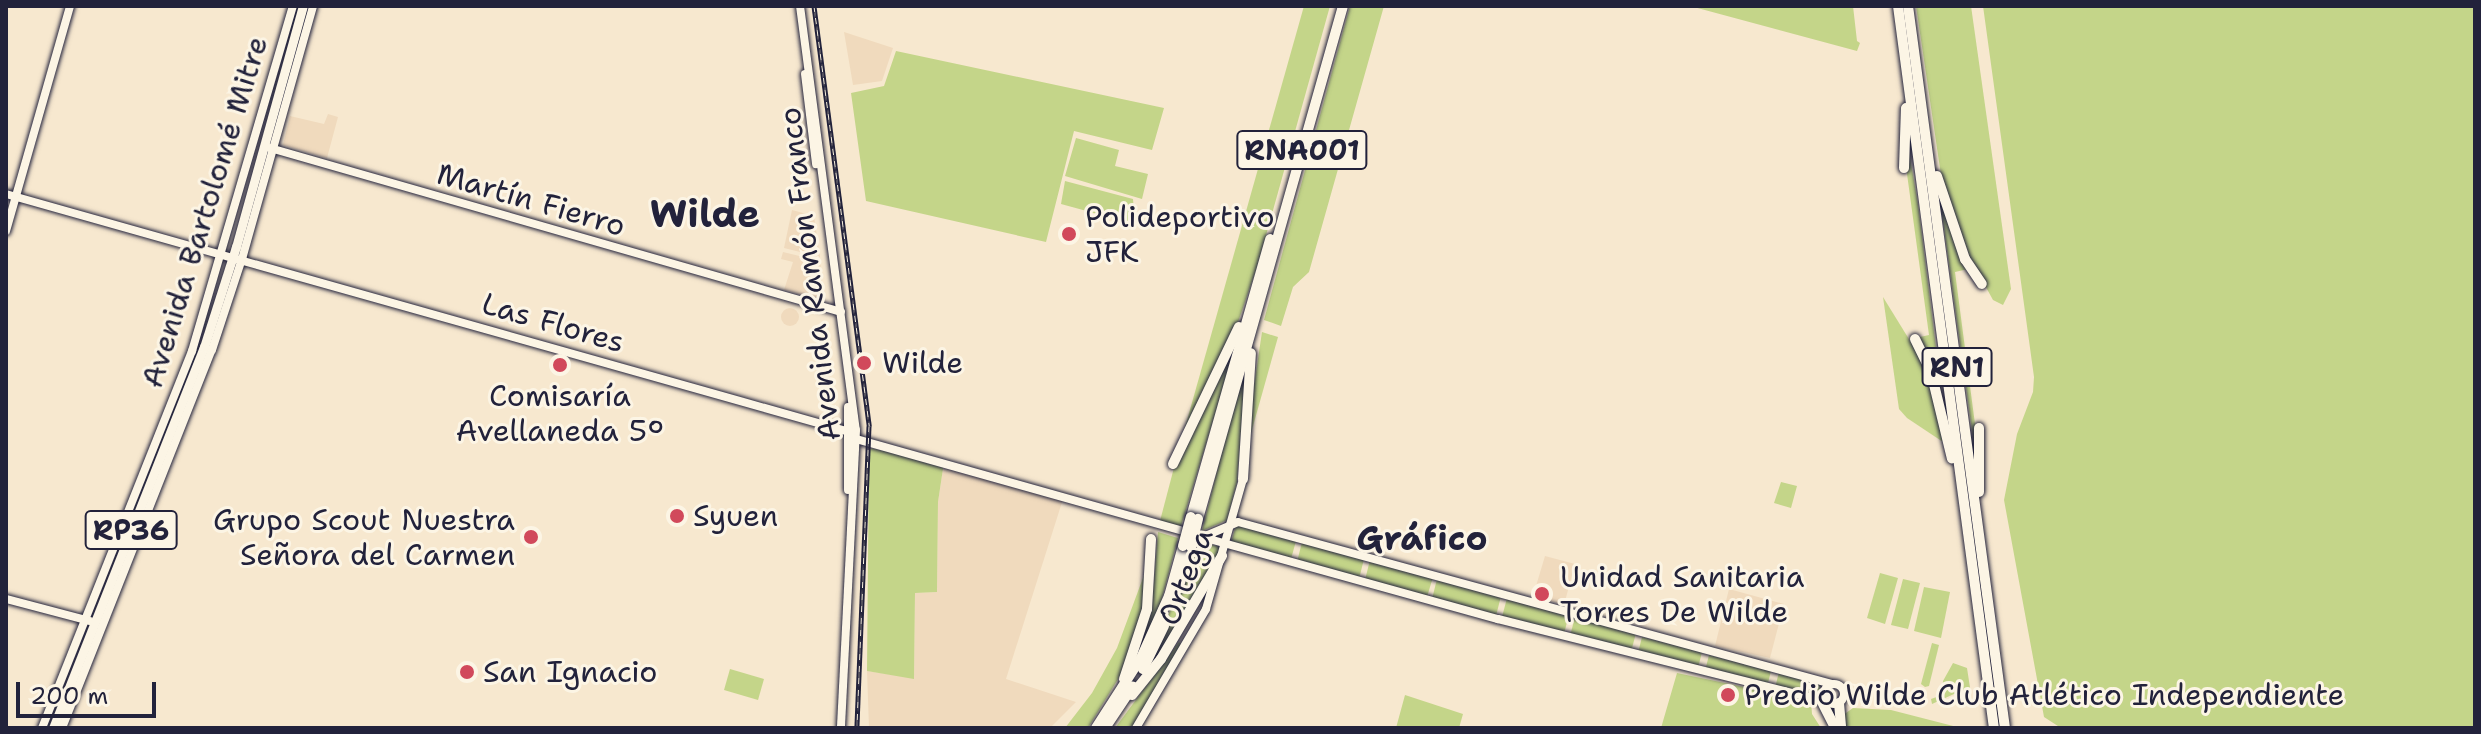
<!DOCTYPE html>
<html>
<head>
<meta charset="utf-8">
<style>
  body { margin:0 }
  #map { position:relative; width:2481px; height:734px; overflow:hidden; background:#f7e8cf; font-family:"Shantell Sans",sans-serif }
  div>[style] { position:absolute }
  .built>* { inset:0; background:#f0dabd }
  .round { border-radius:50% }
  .green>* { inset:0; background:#c4d589 }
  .roads { filter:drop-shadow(0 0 2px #22223b) drop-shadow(0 0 2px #22223b) }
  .secondary>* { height:8px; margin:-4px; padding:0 4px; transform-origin:4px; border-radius:4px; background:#fcf5e5 }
  .secondary>.ring { margin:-4px; padding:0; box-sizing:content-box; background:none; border:8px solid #fcf5e5; border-radius:50% }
  .primary>* { height:9px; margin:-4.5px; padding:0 4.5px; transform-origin:4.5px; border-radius:4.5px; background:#fcf5e5 }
  .highway>* { height:10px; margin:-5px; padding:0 5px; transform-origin:5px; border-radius:5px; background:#fcf5e5 }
  .rail>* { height:5px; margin-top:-2.5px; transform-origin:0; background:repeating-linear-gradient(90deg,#fcf5e5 0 6px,#22223b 0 12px); box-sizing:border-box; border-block:2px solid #22223b }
  .bridges { filter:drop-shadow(0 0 2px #22223b) drop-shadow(0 0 2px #22223b) }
  .highway-bridge>* { height:10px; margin:-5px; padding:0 5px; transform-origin:5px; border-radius:5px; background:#fcf5e5 }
  .dots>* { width:22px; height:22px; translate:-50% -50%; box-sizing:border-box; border:4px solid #fcf5e5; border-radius:50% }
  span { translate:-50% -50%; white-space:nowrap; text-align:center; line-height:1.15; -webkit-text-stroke:6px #fcf5e5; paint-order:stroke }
  .shield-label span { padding:2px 6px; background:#fcf5e5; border:2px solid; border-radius:6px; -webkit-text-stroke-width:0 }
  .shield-label { font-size:28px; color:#22223b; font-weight:700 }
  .street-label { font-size:30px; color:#22223b }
  .poi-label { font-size:30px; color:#22223b }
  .left { translate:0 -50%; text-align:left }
  .right { translate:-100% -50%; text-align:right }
  .quarter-label { font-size:34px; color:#22223b; font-weight:700 }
  .district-label { font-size:38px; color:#22223b; font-weight:700 }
  .frame { position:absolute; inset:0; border:8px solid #22223b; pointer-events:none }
  .scale { position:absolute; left:16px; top:682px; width:140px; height:36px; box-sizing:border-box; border:4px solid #22223b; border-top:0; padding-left:10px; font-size:24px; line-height:28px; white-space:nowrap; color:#22223b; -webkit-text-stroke:6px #fcf5e5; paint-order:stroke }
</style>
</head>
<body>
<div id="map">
  <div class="built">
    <i style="clip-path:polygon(844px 32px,893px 48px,882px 81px,853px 85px)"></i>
    <i style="clip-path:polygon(328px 114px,338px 117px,327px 158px,283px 145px,290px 116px,324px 124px)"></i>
    <i style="clip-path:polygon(792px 210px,814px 216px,820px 257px,784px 248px)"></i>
    <i style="clip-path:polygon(783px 252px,820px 261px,824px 301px,784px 290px,793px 262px,781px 259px)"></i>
    <i class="round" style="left:781px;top:308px;width:18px;height:18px"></i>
    <i style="clip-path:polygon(944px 462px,1063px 499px,1006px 679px,1076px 702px,1050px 728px,869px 728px,867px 671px,914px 678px,915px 593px,937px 592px,938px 502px)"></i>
    <i style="clip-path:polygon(1545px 556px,1575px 564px,1564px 605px,1533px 596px)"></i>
    <i style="clip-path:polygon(1729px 589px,1784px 604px,1770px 658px,1715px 646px)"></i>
  </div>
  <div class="green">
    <i style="clip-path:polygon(1304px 6px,1330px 6px,1258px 264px,1236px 328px,1182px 438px)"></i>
    <i style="clip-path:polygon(1350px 6px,1384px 6px,1309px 272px,1293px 287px,1281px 326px,1264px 320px)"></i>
    <i style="clip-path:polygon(1690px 6px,1853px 6px,1857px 41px,1860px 43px,1857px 51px)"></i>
    <i style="clip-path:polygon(1916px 6px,1971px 6px,2011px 289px,2003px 305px,1993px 300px,1970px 258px,1941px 175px)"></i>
    <i style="clip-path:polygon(1983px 6px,2475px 6px,2475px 728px,2061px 728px,2044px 717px,2004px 500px,2017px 434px,2033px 392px,2034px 377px)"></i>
    <i style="clip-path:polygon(896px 51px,1164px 108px,1152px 150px,1074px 131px,1046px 242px,866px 201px,851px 93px,884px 86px)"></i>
    <i style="clip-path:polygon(1076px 138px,1119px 150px,1115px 166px,1148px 174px,1142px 199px,1065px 176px)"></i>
    <i style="clip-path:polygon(1908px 146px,1918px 204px,1943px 404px,1920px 337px,1929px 335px,1907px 174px)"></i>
    <i style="clip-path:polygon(1065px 181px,1133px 199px,1134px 212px,1127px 222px,1061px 204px)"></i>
    <i style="clip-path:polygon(1940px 199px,1968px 269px,1955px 272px,1975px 424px,1974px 445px)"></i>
    <i style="clip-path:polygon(1883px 297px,1928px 370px,1943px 442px,1907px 418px,1899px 409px)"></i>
    <i style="clip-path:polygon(1262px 332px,1278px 337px,1248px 444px,1246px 440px)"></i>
    <i style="clip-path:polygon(1235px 348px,1181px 526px,1160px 521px,1176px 460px)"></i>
    <i style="clip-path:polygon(1247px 352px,1237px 482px,1227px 520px,1202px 531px)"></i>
    <i style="clip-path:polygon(869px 448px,944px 462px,938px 502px,937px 592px,915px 593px,914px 679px,867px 671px)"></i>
    <i style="clip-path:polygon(1781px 482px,1797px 486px,1791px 508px,1774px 503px)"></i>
    <i style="clip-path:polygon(1236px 525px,1296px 541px,1291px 559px,1231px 543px)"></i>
    <i style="clip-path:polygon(1158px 532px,1178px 538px,1160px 606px,1134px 662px,1154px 581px)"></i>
    <i style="clip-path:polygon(1197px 541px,1220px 547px,1217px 562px,1168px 643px,1146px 672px)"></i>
    <i style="clip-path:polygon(1302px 542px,1364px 559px,1359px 579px,1297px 562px)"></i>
    <i style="clip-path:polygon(1370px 560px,1433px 577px,1427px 597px,1365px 580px)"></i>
    <i style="clip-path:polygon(1147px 567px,1147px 593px,1123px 671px,1088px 728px,1065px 728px,1092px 693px,1117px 648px)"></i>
    <i style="clip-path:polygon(1880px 573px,1898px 578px,1885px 624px,1867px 618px)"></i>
    <i style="clip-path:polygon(1437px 579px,1501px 596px,1496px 616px,1432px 599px)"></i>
    <i style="clip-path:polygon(1903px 579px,1920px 583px,1908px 629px,1891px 625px)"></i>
    <i style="clip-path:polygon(1924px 587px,1950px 592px,1941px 638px,1914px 631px)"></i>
    <i style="clip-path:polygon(1507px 598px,1569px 614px,1564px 634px,1502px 617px)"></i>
    <i style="clip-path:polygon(1575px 617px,1636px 633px,1631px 652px,1570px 636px)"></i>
    <i style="clip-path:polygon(1642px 637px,1702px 652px,1698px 668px,1638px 653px)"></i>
    <i style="clip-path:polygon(1179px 642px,1182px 645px,1131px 728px,1115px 728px)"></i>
    <i style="clip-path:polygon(1932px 643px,1939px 645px,1929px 686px,1925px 687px,1921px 684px)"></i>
    <i style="clip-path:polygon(1709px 655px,1771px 671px,1767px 687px,1705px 671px)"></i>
    <i style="clip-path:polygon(1953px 663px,1967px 668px,1971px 694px,1954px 694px,1932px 704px,1931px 699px,1942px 695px,1943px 681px)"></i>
    <i style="clip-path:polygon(730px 669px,764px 679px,758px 700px,724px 690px)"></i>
    <i style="clip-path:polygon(1779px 672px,1821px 684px,1818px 696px,1775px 688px)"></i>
    <i style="clip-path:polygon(1677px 673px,1811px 701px,1812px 714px,1821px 728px,1661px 728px)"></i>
    <i style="clip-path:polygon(1405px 695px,1463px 714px,1459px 728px,1396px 728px)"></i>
    <i style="clip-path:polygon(1853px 708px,1891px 710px,1961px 728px,1843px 728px,1843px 715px)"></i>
  </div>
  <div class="roads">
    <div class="secondary">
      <i style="left:800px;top:6px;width:428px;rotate:82.5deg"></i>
      <i style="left:856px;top:430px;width:298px;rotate:92.9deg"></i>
      <i style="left:805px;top:74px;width:91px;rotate:83deg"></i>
      <i style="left:270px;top:148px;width:594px;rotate:16.02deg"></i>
      <i style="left:6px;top:194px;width:877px;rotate:15.75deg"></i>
      <i style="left:6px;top:231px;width:234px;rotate:-74.1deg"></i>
      <i style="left:848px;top:407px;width:83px;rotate:90deg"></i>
      <i style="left:856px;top:439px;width:340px;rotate:15.7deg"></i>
      <i style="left:1202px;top:537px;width:307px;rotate:15.5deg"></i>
      <i style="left:1498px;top:619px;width:340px;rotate:14.1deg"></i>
      <i style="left:1203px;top:537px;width:38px;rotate:-23deg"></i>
      <i style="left:1238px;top:522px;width:616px;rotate:15.26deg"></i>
      <i style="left:6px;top:599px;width:87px;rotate:14.7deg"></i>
      <i class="ring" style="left:1824px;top:684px;width:12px;height:12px"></i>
      <i style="left:42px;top:728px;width:406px;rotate:-68.3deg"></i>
      <i style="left:192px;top:351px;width:359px;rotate:-73.7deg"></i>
      <i style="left:62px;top:728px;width:407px;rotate:-68.4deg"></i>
      <i style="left:212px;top:350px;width:96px;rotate:-71.8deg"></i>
      <i style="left:242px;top:259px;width:263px;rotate:-74.3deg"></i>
      <i style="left:1136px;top:728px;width:138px;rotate:-59.5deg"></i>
      <i style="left:1206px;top:609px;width:135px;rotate:-74.1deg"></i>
    </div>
    <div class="primary">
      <i style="left:53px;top:728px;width:410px;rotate:-68.4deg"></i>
      <i style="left:204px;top:347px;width:105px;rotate:-72.3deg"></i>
      <i style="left:236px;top:247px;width:250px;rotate:-74.5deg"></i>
    </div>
    <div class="highway">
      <i style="left:1898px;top:6px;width:728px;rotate:82.43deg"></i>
      <i style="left:1908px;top:6px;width:728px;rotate:82.35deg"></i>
      <i style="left:1904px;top:168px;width:60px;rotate:-88.1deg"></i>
      <i style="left:1937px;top:176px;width:88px;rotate:71.4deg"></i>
      <i style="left:1965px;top:259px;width:30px;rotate:56deg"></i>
      <i style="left:1915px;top:339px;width:37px;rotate:64deg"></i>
      <i style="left:1931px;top:372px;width:89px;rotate:76.4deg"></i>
      <i style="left:1979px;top:428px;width:64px;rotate:90deg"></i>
      <i style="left:1173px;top:464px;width:152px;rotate:-64.3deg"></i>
      <i style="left:1243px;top:479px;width:126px;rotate:-86.4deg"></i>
      <i style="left:1191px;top:517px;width:289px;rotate:-74.1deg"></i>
      <i style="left:1198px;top:519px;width:533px;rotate:-74.22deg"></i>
      <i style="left:1178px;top:589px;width:44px;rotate:-72.8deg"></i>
      <i style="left:1143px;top:669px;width:48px;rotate:-64deg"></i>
      <i style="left:1124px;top:679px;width:74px;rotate:-71.8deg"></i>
      <i style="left:1147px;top:609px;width:70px;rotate:-86.7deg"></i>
      <i style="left:1132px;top:695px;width:46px;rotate:-51.1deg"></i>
      <i style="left:1161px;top:659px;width:120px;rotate:-59.4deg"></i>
      <i style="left:1821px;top:700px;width:31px;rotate:63deg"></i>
      <i style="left:1839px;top:703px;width:25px;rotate:85deg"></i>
      <i style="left:1096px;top:728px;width:83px;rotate:-57.3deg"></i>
      <i style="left:1141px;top:658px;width:68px;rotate:-65.7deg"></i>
      <i style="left:1169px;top:596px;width:52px;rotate:-74.4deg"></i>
      <i style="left:1105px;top:728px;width:50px;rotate:-56.3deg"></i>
    </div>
  </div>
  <div class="rail">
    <i style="left:814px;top:6px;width:424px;rotate:82.5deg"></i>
    <i style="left:869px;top:426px;width:302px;rotate:92.3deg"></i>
  </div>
  <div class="bridges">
    <div class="highway-bridge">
      <i style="left:1183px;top:546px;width:30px;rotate:-75deg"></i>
      <i style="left:1191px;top:547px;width:29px;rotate:-76deg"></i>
    </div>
  </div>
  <div class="dots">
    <i style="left:1069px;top:234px;background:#d1495b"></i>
    <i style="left:864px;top:363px;background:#d1495b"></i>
    <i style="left:560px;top:365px;background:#d1495b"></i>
    <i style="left:677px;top:516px;background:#d1495b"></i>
    <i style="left:531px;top:537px;background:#d1495b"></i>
    <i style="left:1542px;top:594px;background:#d1495b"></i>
    <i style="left:467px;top:672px;background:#d1495b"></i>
    <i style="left:1728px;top:695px;background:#d1495b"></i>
  </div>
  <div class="shield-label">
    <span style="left:1302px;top:150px">RNA001</span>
    <span style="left:1957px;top:367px">RN1</span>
    <span style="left:131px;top:530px">RP36</span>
  </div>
  <div class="street-label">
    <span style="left:531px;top:200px;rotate:16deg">Martín Fierro</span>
    <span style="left:205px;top:212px;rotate:-73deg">Avenida Bartolomé Mitre</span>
    <span style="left:810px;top:274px;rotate:-97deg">Avenida Ramón Franco</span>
    <span style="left:553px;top:323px;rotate:16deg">Las Flores</span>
    <span style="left:1186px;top:577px;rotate:-69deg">Ortega</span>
  </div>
  <div class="poi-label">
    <span class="left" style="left:1085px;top:234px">Polideportivo<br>JFK</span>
    <span class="left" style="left:882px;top:363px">Wilde</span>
    <span style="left:560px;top:413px">Comisaría<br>Avellaneda 5°</span>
    <span class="left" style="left:693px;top:516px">Syuen</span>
    <span class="right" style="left:515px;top:537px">Grupo Scout Nuestra<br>Señora del Carmen</span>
    <span class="left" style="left:1560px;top:594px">Unidad Sanitaria<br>Torres De Wilde</span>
    <span class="left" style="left:483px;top:672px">San Ignacio</span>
    <span class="left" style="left:1744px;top:695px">Predio Wilde Club Atlético Independiente</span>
  </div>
  <div class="quarter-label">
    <span style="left:1422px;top:539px">Gráfico</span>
  </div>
  <div class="district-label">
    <span style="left:705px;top:214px">Wilde</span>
  </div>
  <div class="frame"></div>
  <div class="scale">200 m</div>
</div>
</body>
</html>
